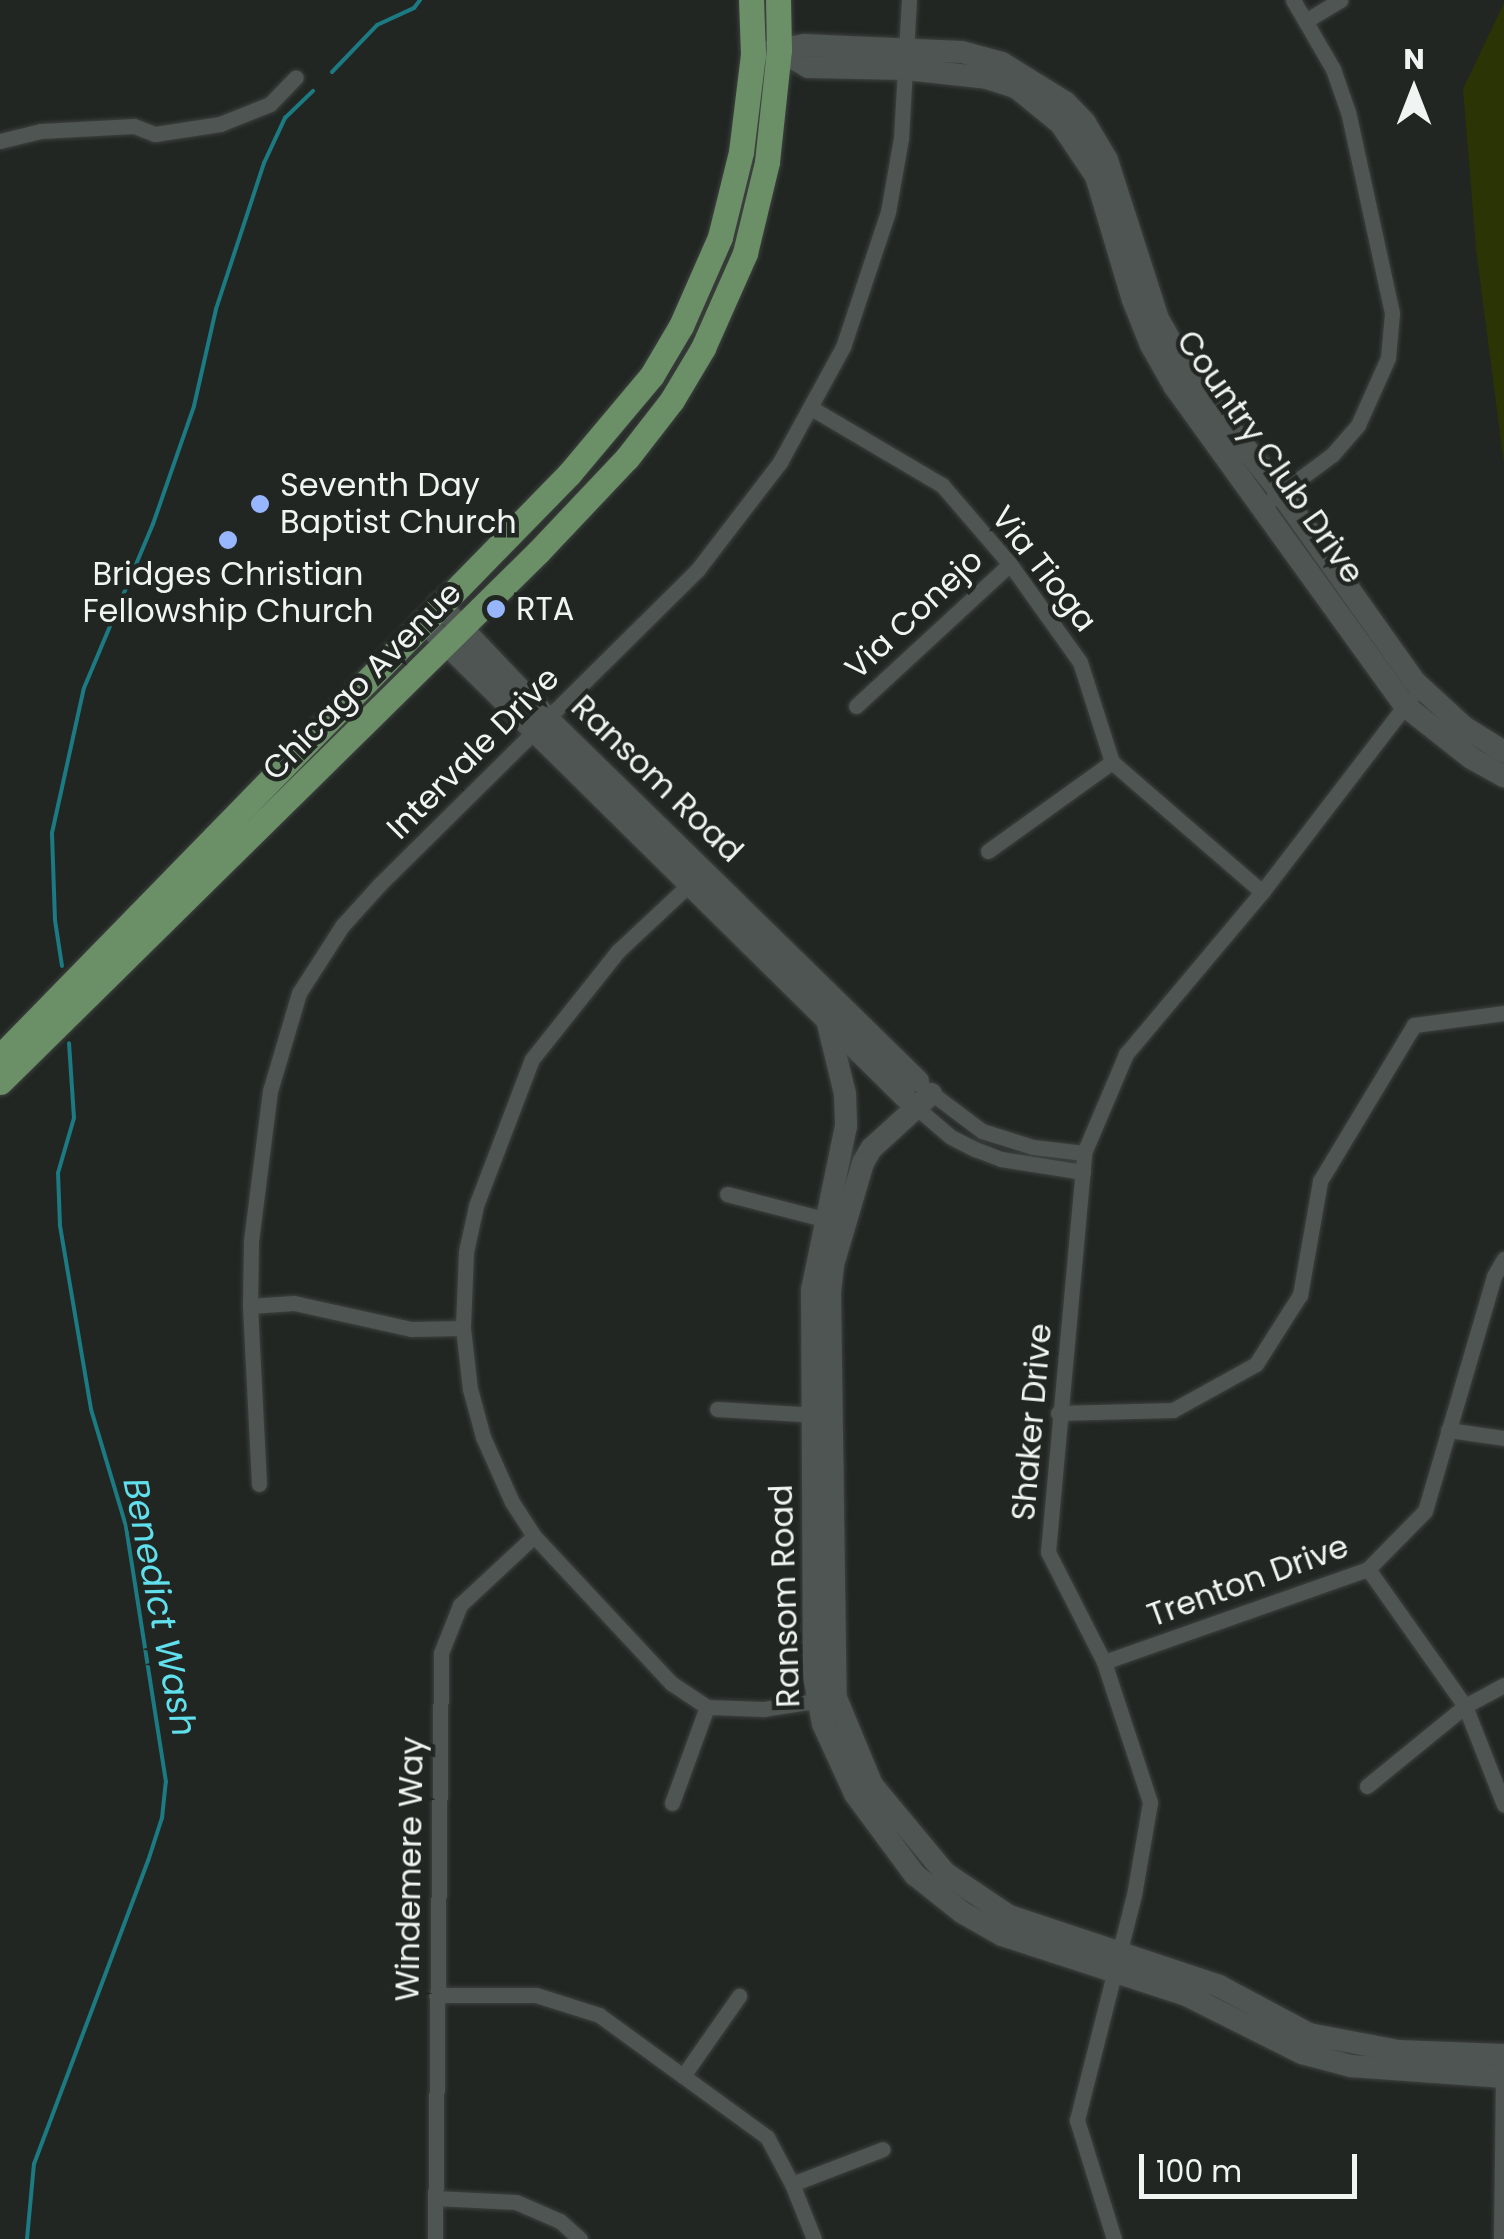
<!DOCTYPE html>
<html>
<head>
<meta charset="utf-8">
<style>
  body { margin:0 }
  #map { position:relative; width:1504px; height:2239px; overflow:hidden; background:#212623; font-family:Poppins,sans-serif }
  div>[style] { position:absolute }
  .green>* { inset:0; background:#2b3405 }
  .stream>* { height:4px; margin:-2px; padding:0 2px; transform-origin:2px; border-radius:2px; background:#1c7a82 }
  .roads { filter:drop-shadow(0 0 2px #3d413f) drop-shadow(0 0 2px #3d413f) }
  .street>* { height:15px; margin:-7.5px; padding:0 7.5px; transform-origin:7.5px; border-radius:7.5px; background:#4f5552 }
  .secondary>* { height:22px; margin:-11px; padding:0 11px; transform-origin:11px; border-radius:11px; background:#4f5552 }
  .primary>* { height:25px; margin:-12.5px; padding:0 12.5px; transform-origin:12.5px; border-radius:12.5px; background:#6b8f66 }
  .dots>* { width:28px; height:28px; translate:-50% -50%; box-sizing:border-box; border:5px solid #212623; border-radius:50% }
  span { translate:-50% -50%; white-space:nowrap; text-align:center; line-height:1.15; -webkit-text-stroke:9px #212623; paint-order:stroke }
  .street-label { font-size:32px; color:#f0f4f2 }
  .poi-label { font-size:32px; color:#f0f4f2 }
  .left { translate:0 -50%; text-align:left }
  .water-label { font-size:35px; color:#60e0ec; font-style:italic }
  .north { position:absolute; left:1364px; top:40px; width:100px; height:100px; -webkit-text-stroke:8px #212623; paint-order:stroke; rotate:0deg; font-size:28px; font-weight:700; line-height:40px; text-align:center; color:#f0f4f2 }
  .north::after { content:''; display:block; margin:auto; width:35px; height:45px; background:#f0f4f2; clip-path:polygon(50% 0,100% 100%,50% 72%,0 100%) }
  .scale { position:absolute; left:1139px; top:2154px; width:218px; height:45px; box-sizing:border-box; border:5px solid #f0f4f2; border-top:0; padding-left:12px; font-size:30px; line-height:35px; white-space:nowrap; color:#f0f4f2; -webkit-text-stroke:8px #212623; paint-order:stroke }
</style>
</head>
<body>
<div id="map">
  <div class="green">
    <i style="clip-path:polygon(1504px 3px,1504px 464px,1476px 249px,1463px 89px)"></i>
  </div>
  <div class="stream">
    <i style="left:332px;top:72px;width:65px;rotate:-46.2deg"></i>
    <i style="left:377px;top:25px;width:41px;rotate:-24.7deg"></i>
    <i style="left:414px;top:8px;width:10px;rotate:-53deg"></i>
    <i style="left:62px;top:966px;width:47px;rotate:-98.7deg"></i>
    <i style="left:55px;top:920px;width:87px;rotate:-92deg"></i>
    <i style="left:52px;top:833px;width:148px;rotate:-77.6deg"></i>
    <i style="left:84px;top:688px;width:178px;rotate:-67.2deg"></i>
    <i style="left:153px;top:524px;width:125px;rotate:-70.8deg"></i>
    <i style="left:194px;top:406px;width:99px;rotate:-77.2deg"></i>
    <i style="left:216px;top:309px;width:154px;rotate:-71.8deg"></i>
    <i style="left:264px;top:163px;width:50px;rotate:-65deg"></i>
    <i style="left:285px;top:118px;width:39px;rotate:-44deg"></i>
    <i style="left:27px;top:2239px;width:75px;rotate:-84.7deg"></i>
    <i style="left:34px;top:2164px;width:324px;rotate:-69.4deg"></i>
    <i style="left:148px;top:1861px;width:45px;rotate:-72deg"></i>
    <i style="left:162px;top:1818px;width:36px;rotate:-84deg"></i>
    <i style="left:166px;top:1782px;width:259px;rotate:-98.9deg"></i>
    <i style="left:126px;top:1526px;width:122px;rotate:-106.7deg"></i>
    <i style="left:91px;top:1409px;width:187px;rotate:-99.6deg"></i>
    <i style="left:60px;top:1225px;width:52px;rotate:-92.2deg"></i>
    <i style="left:58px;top:1173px;width:57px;rotate:-73.8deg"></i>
    <i style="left:74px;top:1118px;width:75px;rotate:-93.8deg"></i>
  </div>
  <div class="roads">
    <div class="street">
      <i style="left:1307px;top:20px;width:39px;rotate:-31deg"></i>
      <i style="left:0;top:141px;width:42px;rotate:-13.7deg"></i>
      <i style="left:41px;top:131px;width:93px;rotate:-3.1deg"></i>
      <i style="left:134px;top:126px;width:22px;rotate:21deg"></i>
      <i style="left:155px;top:134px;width:66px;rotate:-8.7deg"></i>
      <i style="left:220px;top:124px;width:54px;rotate:-21.8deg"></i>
      <i style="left:270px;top:104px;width:37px;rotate:-46deg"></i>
      <i style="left:813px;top:409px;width:150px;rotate:30.5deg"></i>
      <i style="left:942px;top:485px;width:104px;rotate:49.3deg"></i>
      <i style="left:1010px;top:564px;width:120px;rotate:54.5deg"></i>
      <i style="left:1080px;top:662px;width:105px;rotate:72.3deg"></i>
      <i style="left:1112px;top:762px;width:198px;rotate:40.9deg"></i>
      <i style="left:1263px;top:506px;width:86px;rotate:-36.5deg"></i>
      <i style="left:1332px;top:455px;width:40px;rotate:-49deg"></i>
      <i style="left:1358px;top:425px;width:73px;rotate:-65.9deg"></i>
      <i style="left:1388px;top:358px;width:45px;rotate:-84.9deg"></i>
      <i style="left:1392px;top:313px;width:206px;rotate:-102.3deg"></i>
      <i style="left:1348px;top:112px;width:46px;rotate:-109.2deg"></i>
      <i style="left:1333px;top:69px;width:80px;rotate:-120.1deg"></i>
      <i style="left:856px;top:706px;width:209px;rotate:-42.7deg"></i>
      <i style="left:988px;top:851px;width:153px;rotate:-35.7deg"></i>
      <i style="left:695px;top:879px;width:105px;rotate:136.9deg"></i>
      <i style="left:618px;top:951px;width:138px;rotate:128.5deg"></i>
      <i style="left:532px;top:1059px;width:157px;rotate:110.9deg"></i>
      <i style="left:476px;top:1206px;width:47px;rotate:102.3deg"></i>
      <i style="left:466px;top:1252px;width:76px;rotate:92.3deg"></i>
      <i style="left:463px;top:1328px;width:61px;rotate:83.5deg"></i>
      <i style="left:470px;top:1389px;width:50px;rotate:74.8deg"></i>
      <i style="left:483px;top:1437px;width:71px;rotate:66deg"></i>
      <i style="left:512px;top:1502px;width:40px;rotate:57.1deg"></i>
      <i style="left:534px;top:1536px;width:201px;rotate:47deg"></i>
      <i style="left:671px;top:1683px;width:43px;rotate:33.7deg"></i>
      <i style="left:707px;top:1707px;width:57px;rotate:2deg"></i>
      <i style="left:764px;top:1709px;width:64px;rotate:-9deg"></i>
      <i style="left:926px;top:1089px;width:70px;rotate:36.9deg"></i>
      <i style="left:982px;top:1131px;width:53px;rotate:17.4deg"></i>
      <i style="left:1033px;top:1147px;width:51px;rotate:6.7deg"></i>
      <i style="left:911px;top:1103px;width:52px;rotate:40.4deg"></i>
      <i style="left:951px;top:1137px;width:27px;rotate:27deg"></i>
      <i style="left:975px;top:1149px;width:28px;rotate:21deg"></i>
      <i style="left:1001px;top:1159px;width:83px;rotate:9deg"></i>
      <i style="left:727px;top:1194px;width:112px;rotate:14.5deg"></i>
      <i style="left:250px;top:1306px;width:44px;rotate:-3.9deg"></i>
      <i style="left:294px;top:1303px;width:120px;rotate:12.5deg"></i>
      <i style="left:411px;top:1329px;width:52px;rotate:-1.1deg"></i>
      <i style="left:717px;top:1409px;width:101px;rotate:3.4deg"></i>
      <i style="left:1058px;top:1413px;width:115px;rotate:-1.5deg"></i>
      <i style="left:1173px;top:1410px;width:95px;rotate:-29deg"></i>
      <i style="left:1256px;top:1364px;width:82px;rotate:-57.5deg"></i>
      <i style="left:1300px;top:1295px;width:116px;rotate:-80deg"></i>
      <i style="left:1320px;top:1181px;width:182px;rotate:-58.9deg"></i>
      <i style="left:1414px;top:1025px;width:91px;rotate:-7.6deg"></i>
      <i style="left:1448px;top:1430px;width:57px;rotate:8.1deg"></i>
      <i style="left:259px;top:1484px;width:178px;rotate:-92.9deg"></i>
      <i style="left:250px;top:1306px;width:65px;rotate:-89.1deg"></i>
      <i style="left:251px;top:1241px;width:151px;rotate:-82.8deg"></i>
      <i style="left:270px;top:1091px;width:102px;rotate:-73.5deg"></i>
      <i style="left:299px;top:993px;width:80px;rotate:-57.3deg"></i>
      <i style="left:342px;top:926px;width:55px;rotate:-47.9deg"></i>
      <i style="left:379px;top:885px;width:449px;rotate:-44.7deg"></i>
      <i style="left:698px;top:569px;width:135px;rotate:-52.5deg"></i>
      <i style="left:780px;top:462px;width:131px;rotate:-61.3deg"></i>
      <i style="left:843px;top:347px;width:142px;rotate:-71.6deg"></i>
      <i style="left:888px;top:212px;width:75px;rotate:-80deg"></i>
      <i style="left:901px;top:138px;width:138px;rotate:-86.7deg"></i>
      <i style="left:1368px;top:1569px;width:168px;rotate:54.7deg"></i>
      <i style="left:1465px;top:1706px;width:106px;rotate:68.5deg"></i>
      <i style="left:1104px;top:1662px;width:280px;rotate:-19.4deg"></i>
      <i style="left:1368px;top:1569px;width:81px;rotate:-45.5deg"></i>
      <i style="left:1425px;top:1511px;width:245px;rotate:-73.6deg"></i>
      <i style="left:1494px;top:1276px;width:20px;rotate:-60deg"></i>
      <i style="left:1367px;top:1786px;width:127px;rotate:-39.2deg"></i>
      <i style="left:1465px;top:1706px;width:44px;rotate:-28.3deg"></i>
      <i style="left:672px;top:1803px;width:102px;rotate:-70deg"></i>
      <i style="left:436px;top:1995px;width:100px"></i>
      <i style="left:536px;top:1995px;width:66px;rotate:17.6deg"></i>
      <i style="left:599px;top:2015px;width:208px;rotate:36deg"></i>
      <i style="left:767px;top:2137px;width:53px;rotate:62deg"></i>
      <i style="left:792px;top:2184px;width:59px;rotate:68.2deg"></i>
      <i style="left:683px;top:2076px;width:98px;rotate:-55deg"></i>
      <i style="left:792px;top:2184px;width:97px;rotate:-21deg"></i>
      <i style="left:435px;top:2198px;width:81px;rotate:2.8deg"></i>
      <i style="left:516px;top:2202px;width:48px;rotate:23.4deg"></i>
      <i style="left:560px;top:2221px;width:27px;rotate:42deg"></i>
      <i style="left:435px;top:2239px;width:586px;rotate:-89.41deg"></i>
      <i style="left:441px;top:1653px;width:52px;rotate:-68.4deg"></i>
      <i style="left:460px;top:1605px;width:101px;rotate:-43deg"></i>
      <i style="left:1114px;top:2239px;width:125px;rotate:-107.3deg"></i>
      <i style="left:1077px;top:2120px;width:232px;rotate:-75.8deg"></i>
      <i style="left:1134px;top:1895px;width:94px;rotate:-80.2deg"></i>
      <i style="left:1150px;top:1802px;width:147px;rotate:-108.2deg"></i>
      <i style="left:1104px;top:1662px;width:123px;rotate:-117deg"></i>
      <i style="left:1048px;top:1552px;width:401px;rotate:-84.8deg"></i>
      <i style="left:1084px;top:1153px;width:108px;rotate:-67deg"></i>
      <i style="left:1126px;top:1054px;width:212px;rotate:-50deg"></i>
      <i style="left:1262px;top:892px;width:245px;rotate:-52.5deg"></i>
      <i style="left:1501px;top:2239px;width:168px;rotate:-89.3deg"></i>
    </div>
    <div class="secondary">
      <i style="left:779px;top:50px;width:34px;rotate:30deg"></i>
      <i style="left:808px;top:67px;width:98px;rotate:1.2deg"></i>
      <i style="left:906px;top:69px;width:81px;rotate:6.3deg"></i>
      <i style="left:987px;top:78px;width:32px;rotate:18deg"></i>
      <i style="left:1017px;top:88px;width:57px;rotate:39.3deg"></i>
      <i style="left:1061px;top:124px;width:63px;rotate:56.1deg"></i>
      <i style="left:1096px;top:176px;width:129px;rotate:73.4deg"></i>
      <i style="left:1133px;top:300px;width:48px;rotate:68.2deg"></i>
      <i style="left:1151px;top:345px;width:48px;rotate:60.3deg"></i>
      <i style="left:1175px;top:387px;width:392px;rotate:54.2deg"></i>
      <i style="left:1404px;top:705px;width:85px;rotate:38.3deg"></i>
      <i style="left:1471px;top:758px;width:38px;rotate:29deg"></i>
      <i style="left:762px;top:53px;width:43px;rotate:-10.8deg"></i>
      <i style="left:804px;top:45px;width:158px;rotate:2.5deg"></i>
      <i style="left:962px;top:52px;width:41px;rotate:15.4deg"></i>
      <i style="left:1002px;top:63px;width:74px;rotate:31.8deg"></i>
      <i style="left:1065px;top:102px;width:29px;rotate:46deg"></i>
      <i style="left:1085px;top:123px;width:43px;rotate:59.3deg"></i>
      <i style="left:1107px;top:160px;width:167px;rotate:72.2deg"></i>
      <i style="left:1158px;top:319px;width:75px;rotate:60.4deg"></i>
      <i style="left:1195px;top:384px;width:139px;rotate:51.7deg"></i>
      <i style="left:1281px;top:493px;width:230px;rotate:54.7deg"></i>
      <i style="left:1414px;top:681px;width:68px;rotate:42.6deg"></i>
      <i style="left:1464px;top:727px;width:47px;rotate:32deg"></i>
      <i style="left:439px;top:604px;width:157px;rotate:46.5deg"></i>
      <i style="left:547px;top:718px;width:519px;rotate:44.38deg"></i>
      <i style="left:423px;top:621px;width:677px;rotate:44.64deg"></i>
      <i style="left:827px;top:1020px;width:76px;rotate:76.3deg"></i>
      <i style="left:845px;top:1094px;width:32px;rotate:88deg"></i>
      <i style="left:846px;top:1126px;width:167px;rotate:101.7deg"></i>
      <i style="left:812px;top:1290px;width:386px;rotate:89.7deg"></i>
      <i style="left:814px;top:1676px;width:49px;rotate:79.4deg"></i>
      <i style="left:823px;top:1724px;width:77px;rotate:65.4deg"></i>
      <i style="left:855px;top:1794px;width:101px;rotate:53.5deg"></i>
      <i style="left:915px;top:1875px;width:61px;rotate:38.4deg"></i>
      <i style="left:963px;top:1913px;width:45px;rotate:29.4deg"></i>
      <i style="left:1002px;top:1935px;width:191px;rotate:18deg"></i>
      <i style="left:1184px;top:1994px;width:132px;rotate:26.6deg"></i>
      <i style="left:1302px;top:2053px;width:51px;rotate:14.9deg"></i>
      <i style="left:1351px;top:2066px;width:153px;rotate:4.1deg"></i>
      <i style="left:931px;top:1094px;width:81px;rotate:137.5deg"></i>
      <i style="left:871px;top:1149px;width:16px;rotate:120deg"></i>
      <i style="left:863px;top:1163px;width:106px;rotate:106.4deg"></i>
      <i style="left:833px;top:1265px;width:27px;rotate:96deg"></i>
      <i style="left:830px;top:1292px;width:406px;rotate:89.2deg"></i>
      <i style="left:836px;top:1698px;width:94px;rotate:67.5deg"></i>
      <i style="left:872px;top:1785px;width:114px;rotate:50.3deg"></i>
      <i style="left:945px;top:1873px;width:77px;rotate:33.9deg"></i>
      <i style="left:1009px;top:1916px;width:221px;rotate:18.4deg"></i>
      <i style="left:1219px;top:1986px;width:102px;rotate:28.1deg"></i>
      <i style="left:1309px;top:2034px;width:91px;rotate:10.8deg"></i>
      <i style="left:1398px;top:2051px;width:106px;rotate:2.2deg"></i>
    </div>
    <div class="primary">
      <i style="left:0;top:1057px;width:815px;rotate:-45.7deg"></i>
      <i style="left:569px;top:474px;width:129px;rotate:-50deg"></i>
      <i style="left:652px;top:375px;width:57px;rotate:-59.4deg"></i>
      <i style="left:681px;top:326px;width:97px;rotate:-66.3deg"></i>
      <i style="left:720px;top:237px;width:88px;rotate:-76.1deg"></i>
      <i style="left:741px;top:152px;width:99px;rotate:-83deg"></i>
      <i style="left:753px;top:54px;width:54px;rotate:-92.1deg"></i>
      <i style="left:0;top:1082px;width:755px;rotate:-44.57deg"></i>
      <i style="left:538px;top:552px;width:129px;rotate:-46.6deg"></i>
      <i style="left:627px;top:458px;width:73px;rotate:-52.2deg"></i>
      <i style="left:672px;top:400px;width:61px;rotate:-59.2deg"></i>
      <i style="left:703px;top:348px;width:104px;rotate:-66.1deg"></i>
      <i style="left:745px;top:253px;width:94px;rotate:-76.4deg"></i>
      <i style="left:767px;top:162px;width:113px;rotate:-83.9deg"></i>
      <i style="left:779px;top:50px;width:50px;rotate:-91.1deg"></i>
    </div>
  </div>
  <div class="dots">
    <i style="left:260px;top:504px;background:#98b6fd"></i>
    <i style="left:228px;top:540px;background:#98b6fd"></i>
    <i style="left:496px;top:609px;background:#98b6fd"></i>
  </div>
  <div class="street-label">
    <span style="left:1270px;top:457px;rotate:55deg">Country Club Drive</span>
    <span style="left:1044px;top:569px;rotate:52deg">Via Tioga</span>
    <span style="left:914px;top:614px;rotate:-43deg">Via Conejo</span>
    <span style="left:362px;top:681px;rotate:-45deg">Chicago Avenue</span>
    <span style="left:473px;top:753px;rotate:-45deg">Intervale Drive</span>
    <span style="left:657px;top:779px;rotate:44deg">Ransom Road</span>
    <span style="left:1032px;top:1422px;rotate:-85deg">Shaker Drive</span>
    <span style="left:1248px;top:1581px;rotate:-20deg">Trenton Drive</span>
    <span style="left:785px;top:1596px;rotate:-92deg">Ransom Road</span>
    <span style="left:410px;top:1869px;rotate:-89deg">Windemere Way</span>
  </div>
  <div class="poi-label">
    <span class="left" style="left:280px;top:504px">Seventh Day<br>Baptist Church</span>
    <span style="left:228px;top:593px">Bridges Christian<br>Fellowship Church</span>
    <span class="left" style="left:516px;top:609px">RTA</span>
  </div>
  <div class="water-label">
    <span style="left:160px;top:1607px;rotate:79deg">Benedict Wash</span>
  </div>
  <div class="north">N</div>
  <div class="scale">100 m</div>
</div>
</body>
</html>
